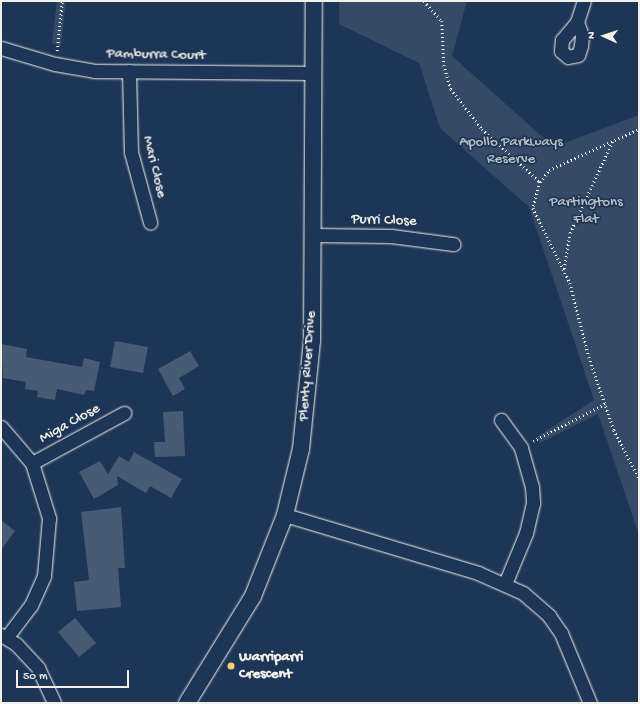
<!DOCTYPE html>
<html>
<head>
<meta charset="utf-8">
<style>
  body { margin:0 }
  #map { position:relative; width:640px; height:704px; overflow:hidden; background:#1d3557; font-family:"Gochi Hand",sans-serif }
  div>[style] { position:absolute }
  .green>* { inset:0; background:#354a67 }
  .building>* { inset:0; background:#485b74 }
  .path>* { height:2.5px; margin-top:-1.25px; transform-origin:0; background:repeating-linear-gradient(90deg,#f4f1e8 0 1px,transparent 0 4px) }
  .roads { filter:drop-shadow(0 0 1px #f4f1e8) drop-shadow(0 0 1px #f4f1e8) }
  .minor>* { height:13px; margin:-6.5px; padding:0 6.5px; transform-origin:6.5px; border-radius:6.5px; background:#1d3557 }
  .tertiary>* { height:16px; margin:-8px; padding:0 8px; transform-origin:8px; border-radius:8px; background:#1d3557 }
  .dots>* { width:11px; height:11px; translate:-50% -50%; box-sizing:border-box; border:2px solid #1d3557; border-radius:50% }
  span { translate:-50% -50%; white-space:nowrap; text-align:center; line-height:1.15; -webkit-text-stroke:3.5px #1d3557; paint-order:stroke }
  .street-label { font-size:15px; color:#f4f1e8 }
  .park-label { font-size:15px; color:#bbbfc1 }
  .poi-label { font-size:15px; color:#f4f1e8; font-weight:700 }
  .left { translate:0 -50%; text-align:left }
  .frame { position:absolute; inset:0; border:2px solid #f4f1e8; pointer-events:none }
  .north { position:absolute; left:584px; top:16px; width:40px; height:40px; -webkit-text-stroke:3px #1d3557; paint-order:stroke; rotate:273deg; font-size:11px; font-weight:700; line-height:16px; text-align:center; color:#f4f1e8 }
  .north::after { content:''; display:block; margin:auto; width:14px; height:18px; background:#f4f1e8; clip-path:polygon(50% 0,100% 100%,50% 72%,0 100%) }
  .scale { position:absolute; left:16px; top:670px; width:113px; height:18px; box-sizing:border-box; border:2px solid #f4f1e8; border-top:0; padding-left:5px; font-size:12px; line-height:14px; white-space:nowrap; color:#f4f1e8; -webkit-text-stroke:3px #1d3557; paint-order:stroke }
</style>
</head>
<body>
<div id="map">
  <div class="green">
    <i style="clip-path:polygon(57px 1px,66px 1px,61px 46px,52px 43px)"></i>
    <i style="clip-path:polygon(339px 1px,467px 1px,452px 56px,554px 147px,639px 115px,639px 535px,598px 414px,540px 443px,537px 437px,594px 400px,529px 207px,440px 128px,419px 63px,339px 24px)"></i>
  </div>
  <div class="building">
    <i style="clip-path:polygon(115px 341px,148px 347px,143px 373px,110px 367px)"></i>
    <i style="clip-path:polygon(1px 344px,27px 349px,26px 357px,82px 367px,84px 358px,100px 362px,94px 391px,86px 390px,84px 395px,57px 389px,55px 400px,37px 397px,38px 391px,25px 389px,26px 382px,3px 378px)"></i>
    <i style="clip-path:polygon(190px 351px,199px 366px,179px 378px,185px 389px,173px 396px,158px 369px)"></i>
    <i style="clip-path:polygon(183px 411px,185px 456px,155px 457px,154px 442px,165px 442px,163px 412px)"></i>
    <i style="clip-path:polygon(134px 452px,182px 479px,171px 498px,150px 486px,146px 493px,117px 476px,118px 485px,94px 499px,79px 472px,100px 461px,108px 474px,119px 456px,129px 462px)"></i>
    <i style="clip-path:polygon(121px 507px,125px 568px,118px 568px,121px 607px,77px 611px,74px 582px,89px 580px,81px 512px)"></i>
    <i style="clip-path:polygon(1px 520px,15px 531px,1px 550px)"></i>
    <i style="clip-path:polygon(75px 618px,96px 643px,79px 657px,58px 632px)"></i>
  </div>
  <div class="path">
    <i style="left:424px;top:1px;width:27px;rotate:48deg"></i>
    <i style="left:442px;top:21px;width:44px;rotate:87.4deg"></i>
    <i style="left:444px;top:65px;width:25px;rotate:74deg"></i>
    <i style="left:451px;top:89px;width:51px;rotate:52.2deg"></i>
    <i style="left:482px;top:129px;width:79px;rotate:42.4deg"></i>
    <i style="left:540px;top:182px;width:27px;rotate:105deg"></i>
    <i style="left:533px;top:208px;width:84px;rotate:63.7deg"></i>
    <i style="left:570px;top:283px;width:76px;rotate:75.6deg"></i>
    <i style="left:589px;top:357px;width:77px;rotate:71.1deg"></i>
    <i style="left:614px;top:430px;width:54px;rotate:62.5deg"></i>
    <i style="left:57px;top:51px;width:50px;rotate:-84.3deg"></i>
    <i style="left:540px;top:182px;width:15px;rotate:-53deg"></i>
    <i style="left:549px;top:170px;width:99px;rotate:-24.5deg"></i>
    <i style="left:564px;top:269px;width:36px;rotate:-81deg"></i>
    <i style="left:570px;top:233px;width:102px;rotate:-65.2deg"></i>
    <i style="left:533px;top:441px;width:81px;rotate:-27.2deg"></i>
  </div>
  <div class="roads">
    <div class="minor">
      <i style="left:577px;top:22px;width:15px;rotate:70deg"></i>
      <i style="left:582px;top:36px;width:10px;rotate:96deg"></i>
      <i style="left:581px;top:46px;width:9px;rotate:108deg"></i>
      <i style="left:578px;top:55px;width:10px;rotate:169deg"></i>
      <i style="left:568px;top:57px;width:9px;rotate:-139deg"></i>
      <i style="left:561px;top:51px;width:11px;rotate:-85deg"></i>
      <i style="left:562px;top:40px;width:23px;rotate:-50deg"></i>
      <i style="left:577px;top:22px;width:22px;rotate:-72deg"></i>
      <i style="left:1px;top:48px;width:56px;rotate:16.5deg"></i>
      <i style="left:55px;top:64px;width:40px;rotate:10deg"></i>
      <i style="left:94px;top:71px;width:220px;rotate:0.5deg"></i>
      <i style="left:129px;top:71px;width:81px;rotate:88.6deg"></i>
      <i style="left:131px;top:152px;width:73px;rotate:74.8deg"></i>
      <i style="left:313px;top:235px;width:78px;rotate:0.7deg"></i>
      <i style="left:391px;top:236px;width:63px;rotate:7.4deg"></i>
      <i style="left:501px;top:420px;width:34px;rotate:54deg"></i>
      <i style="left:521px;top:448px;width:41px;rotate:74.2deg"></i>
      <i style="left:532px;top:487px;width:16px;rotate:86deg"></i>
      <i style="left:533px;top:503px;width:31px;rotate:103deg"></i>
      <i style="left:526px;top:533px;width:55px;rotate:112.4deg"></i>
      <i style="left:1px;top:427px;width:48px;rotate:49.3deg"></i>
      <i style="left:32px;top:463px;width:58px;rotate:72.8deg"></i>
      <i style="left:49px;top:518px;width:58px;rotate:94.9deg"></i>
      <i style="left:44px;top:576px;width:32px;rotate:114deg"></i>
      <i style="left:31px;top:605px;width:40px;rotate:127deg"></i>
      <i style="left:32px;top:463px;width:105px;rotate:-28.5deg"></i>
      <i style="left:285px;top:515px;width:202px;rotate:16.7deg"></i>
      <i style="left:478px;top:573px;width:49px;rotate:24deg"></i>
      <i style="left:523px;top:593px;width:35px;rotate:41deg"></i>
      <i style="left:549px;top:616px;width:21px;rotate:55deg"></i>
      <i style="left:561px;top:633px;width:76px;rotate:67.5deg"></i>
      <i style="left:1px;top:635px;width:17px;rotate:31deg"></i>
      <i style="left:16px;top:644px;width:33px;rotate:47deg"></i>
      <i style="left:38px;top:668px;width:38px;rotate:65deg"></i>
    </div>
    <div class="tertiary">
      <i style="left:187px;top:703px;width:126px;rotate:-58.3deg"></i>
      <i style="left:253px;top:596px;width:87px;rotate:-68.4deg"></i>
      <i style="left:285px;top:515px;width:68px;rotate:-76.4deg"></i>
      <i style="left:301px;top:449px;width:109px;rotate:-84.2deg"></i>
      <i style="left:312px;top:341px;width:340px;rotate:-89.7deg"></i>
    </div>
  </div>
  <div class="dots">
    <i style="left:231px;top:666px;background:#ffd166"></i>
  </div>
  <div class="street-label">
    <span style="left:156px;top:55px;rotate:1deg">Pamburra Court</span>
    <span style="left:154px;top:167px;rotate:76deg">Mari Close</span>
    <span style="left:384px;top:221px;rotate:2deg">Purri Close</span>
    <span style="left:308px;top:366px;rotate:-86deg">Plenty River Drive</span>
    <span style="left:70px;top:424px;rotate:-29deg">Miga Close</span>
  </div>
  <div class="park-label">
    <span style="left:511px;top:151px">Apollo Parkways<br>Reserve</span>
    <span style="left:586px;top:211px">Partingtons<br>Flat</span>
  </div>
  <div class="poi-label">
    <span class="left" style="left:239px;top:666px">Warriparri<br>Crescent</span>
  </div>
  <div class="frame"></div>
  <div class="north">N</div>
  <div class="scale">50 m</div>
</div>
</body>
</html>
